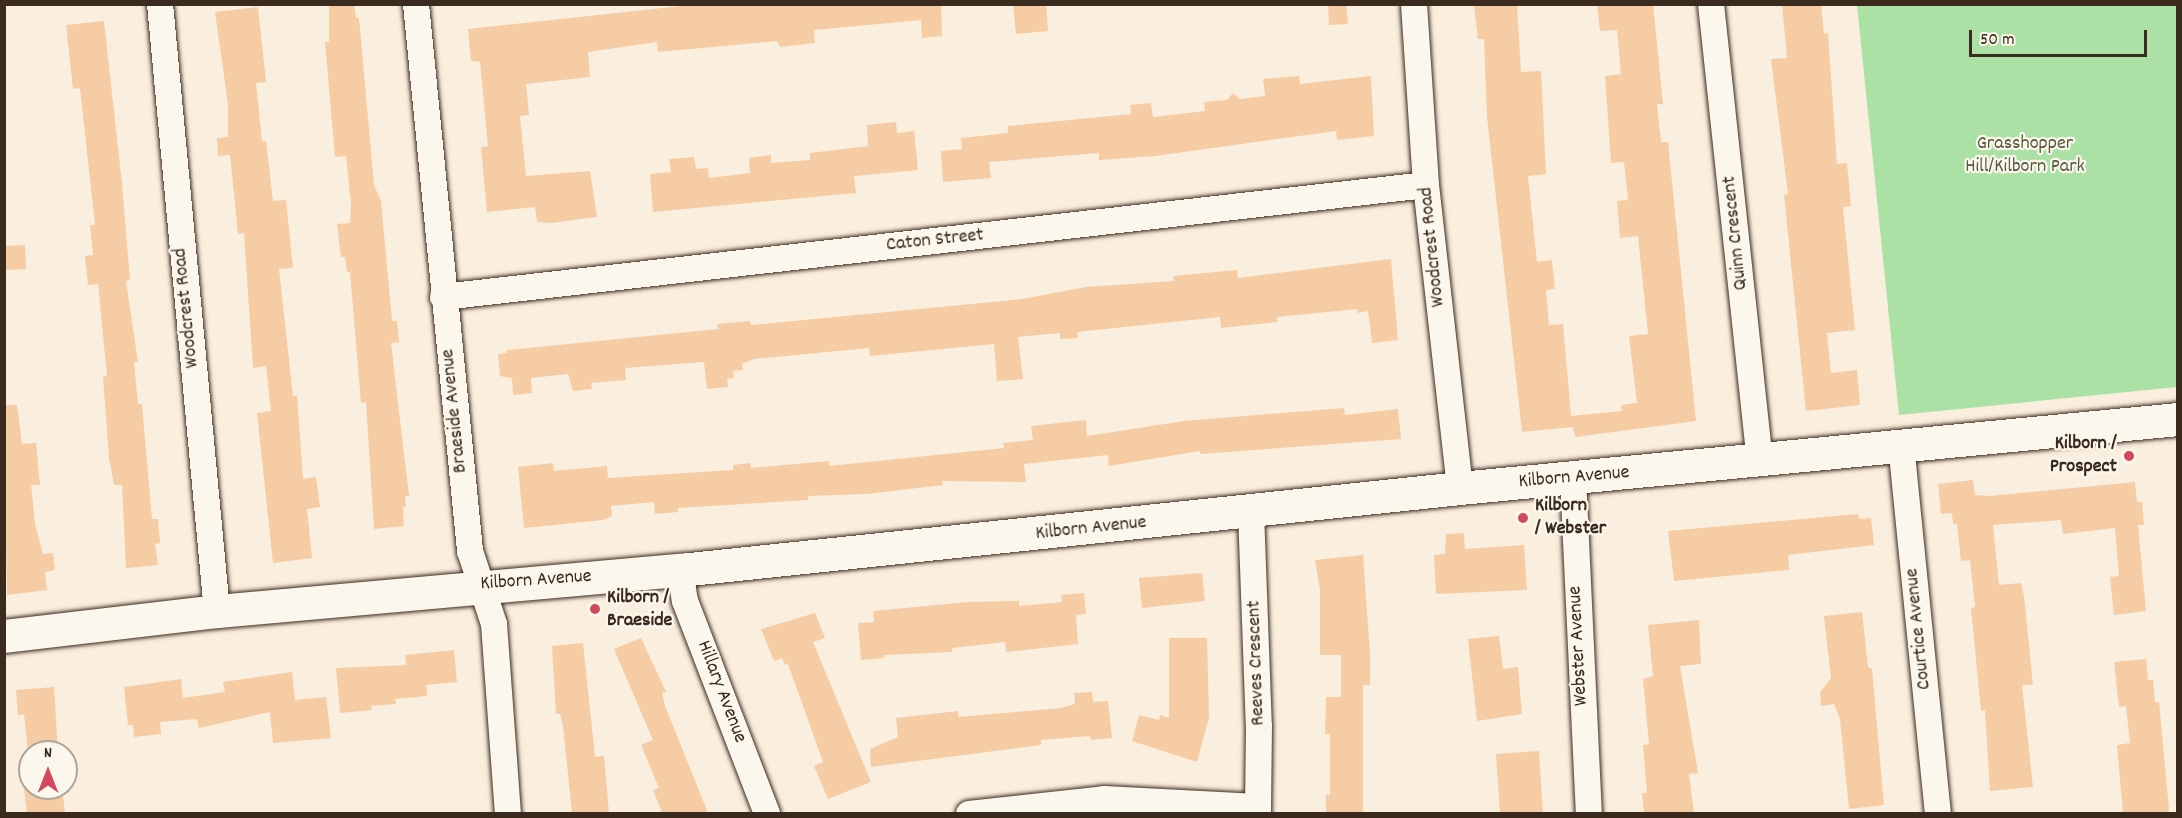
<!DOCTYPE html>
<html>
<head>
<meta charset="utf-8">
<style>
  body { margin:0 }
  #map { position:relative; width:2182px; height:818px; overflow:hidden; background:#faeede; font-family:Dekko,sans-serif }
  div>[style] { position:absolute }
  .green>* { inset:0; background:#abe1a4 }
  .building>* { inset:0; background:#f6cca5 }
  .roads { filter:drop-shadow(0 0 2px #3b2a1e) drop-shadow(0 0 2px #3b2a1e) }
  .street>* { height:26px; margin:-13px; padding:0 13px; transform-origin:13px; border-radius:13px; background:#fbf7ec }
  .secondary>* { height:33px; margin:-16.5px; padding:0 16.5px; transform-origin:16.5px; border-radius:16.5px; background:#fbf7ec }
  .dots>* { width:16px; height:16px; translate:-50% -50%; box-sizing:border-box; border:3px solid #fbf7ec; border-radius:50% }
  span { translate:-50% -50%; white-space:nowrap; text-align:center; line-height:1.15; -webkit-text-stroke:4.5px #fbf7ec; paint-order:stroke }
  .park-label { font-size:20px; color:#575840 }
  .street-label { font-size:20px; color:#3b2a1e }
  .poi-label { font-size:20px; color:#3b2a1e; font-weight:700 }
  .right { translate:-100% -50%; text-align:right }
  .left { translate:0 -50%; text-align:left }
  .frame { position:absolute; inset:0; border:6px solid #3b2a1e; pointer-events:none }
  .north { position:absolute; left:18px; top:740px; width:60px; height:60px; box-sizing:border-box; background:#fbf7ec; border:2px solid #aea59a; border-radius:50%; rotate:0deg; font-size:16px; font-weight:700; line-height:24px; text-align:center; color:#3b2a1e }
  .north::after { content:''; display:block; margin:auto; width:21px; height:27px; background:#d1495b; clip-path:polygon(50% 0,100% 100%,50% 72%,0 100%) }
  .scale { position:absolute; left:1969px; top:30px; width:178px; height:27px; box-sizing:border-box; border:3px solid #3b2a1e; border-top:0; padding-left:8px; font-size:18px; line-height:21px; white-space:nowrap; color:#3b2a1e; -webkit-text-stroke:4px #fbf7ec; paint-order:stroke }
</style>
</head>
<body>
<div id="map">
  <div class="green">
    <i style="clip-path:polygon(1857px 5px,2177px 5px,2177px 387px,1899px 415px)"></i>
  </div>
  <div class="building">
    <i style="clip-path:polygon(329px 4px,354px 4px,356px 18px,359px 18px,374px 185px,381px 201px,392px 321px,397px 321px,399px 342px,391px 343px,409px 496px,405px 496px,406px 507px,403px 507px,404px 526px,374px 529px,366px 402px,361px 403px,350px 272px,347px 272px,345px 257px,341px 257px,337px 224px,350px 223px,351px 204px,346px 156px,335px 157px,325px 42px,329px 42px)"></i>
    <i style="clip-path:polygon(699px 4px,941px 4px,942px 36px,922px 38px,921px 20px,814px 30px,815px 43px,780px 47px,777px 41px,658px 52px,657px 42px,588px 52px,590px 77px,526px 84px,529px 115px,520px 116px,526px 176px,590px 171px,597px 217px,551px 223px,537px 222px,535px 207px,487px 212px,481px 147px,488px 146px,480px 62px,471px 61px,468px 29px)"></i>
    <i style="clip-path:polygon(1013px 4px,1046px 4px,1048px 31px,1016px 34px)"></i>
    <i style="clip-path:polygon(1328px 4px,1346px 4px,1348px 24px,1329px 25px)"></i>
    <i style="clip-path:polygon(1517px 4px,1521px 72px,1541px 71px,1546px 174px,1528px 176px,1537px 262px,1552px 260px,1555px 289px,1546px 290px,1549px 325px,1563px 324px,1571px 416px,1622px 411px,1621px 405px,1637px 403px,1629px 336px,1648px 334px,1638px 236px,1620px 238px,1617px 201px,1628px 200px,1624px 162px,1611px 163px,1605px 76px,1621px 74px,1617px 30px,1600px 31px,1597px 4px,1653px 4px,1663px 104px,1657px 104px,1661px 142px,1668px 142px,1696px 421px,1576px 437px,1572px 427px,1522px 432px,1487px 117px,1484px 39px,1478px 39px,1474px 6px)"></i>
    <i style="clip-path:polygon(1782px 4px,1821px 4px,1824px 34px,1828px 33px,1837px 164px,1847px 163px,1851px 206px,1843px 207px,1855px 330px,1827px 333px,1831px 373px,1857px 370px,1860px 405px,1806px 411px,1784px 195px,1788px 194px,1771px 59px,1787px 58px)"></i>
    <i style="clip-path:polygon(258px 7px,266px 82px,256px 83px,262px 141px,266px 141px,273px 201px,286px 200px,293px 268px,279px 269px,293px 396px,297px 395px,303px 479px,316px 477px,320px 507px,307px 509px,312px 558px,273px 563px,257px 413px,271px 411px,266px 366px,253px 368px,244px 233px,238px 234px,230px 155px,218px 156px,217px 138px,228px 137px,228px 104px,215px 12px)"></i>
    <i style="clip-path:polygon(104px 21px,122px 183px,130px 280px,126px 281px,138px 362px,134px 362px,138px 404px,142px 404px,152px 519px,158px 519px,160px 543px,155px 544px,158px 565px,126px 568px,122px 485px,114px 485px,109px 458px,103px 377px,107px 376px,98px 284px,88px 285px,85px 256px,93px 255px,90px 225px,95px 225px,80px 88px,73px 89px,66px 25px)"></i>
    <i style="clip-path:polygon(1299px 76px,1300px 84px,1371px 76px,1374px 136px,1337px 140px,1336px 131px,1155px 156px,1099px 160px,1099px 153px,989px 162px,991px 178px,943px 182px,941px 151px,962px 149px,961px 138px,1008px 133px,1008px 126px,1131px 114px,1130px 105px,1151px 103px,1153px 117px,1205px 111px,1204px 102px,1227px 100px,1233px 93px,1240px 99px,1265px 96px,1263px 79px)"></i>
    <i style="clip-path:polygon(896px 122px,897px 133px,914px 131px,918px 170px,854px 176px,856px 193px,653px 212px,650px 174px,671px 172px,669px 159px,694px 157px,696px 169px,708px 168px,709px 178px,750px 173px,749px 158px,771px 155px,771px 163px,810px 160px,810px 153px,868px 146px,867px 125px)"></i>
    <i style="clip-path:polygon(25px 245px,26px 269px,4px 270px,4px 246px)"></i>
    <i style="clip-path:polygon(1391px 259px,1398px 340px,1372px 343px,1368px 311px,1358px 313px,1357px 309px,1277px 317px,1277px 322px,1221px 328px,1220px 317px,1077px 332px,1078px 338px,1060px 339px,1060px 333px,1018px 337px,1023px 379px,997px 381px,994px 344px,870px 356px,869px 348px,754px 359px,742px 364px,743px 370px,733px 371px,734px 378px,727px 379px,728px 387px,707px 389px,704px 362px,625px 368px,626px 380px,591px 383px,592px 389px,573px 391px,568px 374px,531px 378px,532px 393px,513px 395px,512px 378px,500px 376px,498px 354px,507px 353px,507px 350px,718px 329px,717px 324px,750px 321px,751px 325px,1022px 299px,1086px 287px,1174px 281px,1173px 276px,1215px 272px,1237px 270px,1238px 278px)"></i>
    <i style="clip-path:polygon(4px 405px,17px 405px,22px 444px,36px 443px,40px 485px,31px 485px,35px 524px,43px 554px,53px 553px,55px 570px,45px 572px,47px 590px,7px 595px)"></i>
    <i style="clip-path:polygon(1344px 408px,1345px 415px,1398px 409px,1401px 439px,1200px 454px,1200px 451px,1109px 466px,1108px 455px,1024px 464px,1026px 482px,942px 481px,943px 485px,867px 494px,808px 496px,808px 500px,678px 508px,678px 512px,655px 514px,654px 502px,611px 506px,612px 516px,603px 520px,524px 528px,518px 467px,553px 463px,554px 471px,607px 466px,608px 478px,733px 470px,733px 465px,750px 463px,751px 468px,829px 461px,829px 466px,1004px 448px,1003px 443px,1033px 440px,1031px 426px,1086px 420px,1087px 436px,1184px 421px)"></i>
    <i style="clip-path:polygon(1973px 480px,1975px 495px,1990px 496px,2135px 482px,2137px 502px,2142px 502px,2144px 525px,2138px 525px,2146px 611px,2114px 615px,2110px 577px,2119px 576px,2115px 528px,2063px 534px,2061px 520px,1993px 525px,1999px 585px,2021px 583px,2024px 596px,2033px 685px,2022px 685px,2033px 787px,1990px 791px,1985px 710px,1981px 711px,1971px 608px,1975px 607px,1970px 560px,1961px 561px,1957px 524px,1953px 524px,1952px 513px,1941px 514px,1938px 484px)"></i>
    <i style="clip-path:polygon(1858px 514px,1859px 519px,1871px 518px,1874px 545px,1788px 555px,1789px 570px,1674px 581px,1668px 531px)"></i>
    <i style="clip-path:polygon(1464px 533px,1465px 549px,1524px 545px,1527px 590px,1436px 594px,1434px 555px,1445px 554px,1446px 534px)"></i>
    <i style="clip-path:polygon(1363px 555px,1370px 653px,1370px 685px,1363px 685px,1363px 813px,1326px 813px,1326px 795px,1330px 795px,1330px 734px,1325px 734px,1326px 697px,1341px 697px,1341px 655px,1320px 655px,1320px 590px,1315px 560px)"></i>
    <i style="clip-path:polygon(1202px 573px,1205px 601px,1142px 608px,1139px 578px)"></i>
    <i style="clip-path:polygon(1084px 593px,1086px 614px,1076px 615px,1078px 644px,1006px 652px,1005px 642px,952px 648px,952px 652px,884px 655px,884px 658px,861px 660px,858px 623px,874px 622px,873px 611px,968px 602px,1019px 601px,1019px 606px,1062px 602px,1061px 595px)"></i>
    <i style="clip-path:polygon(1862px 612px,1868px 667px,1872px 669px,1884px 805px,1849px 809px,1840px 719px,1834px 704px,1821px 706px,1820px 692px,1831px 678px,1824px 616px)"></i>
    <i style="clip-path:polygon(815px 613px,825px 638px,813px 642px,871px 782px,828px 799px,814px 766px,823px 762px,788px 664px,785px 665px,782px 658px,774px 661px,761px 629px)"></i>
    <i style="clip-path:polygon(1699px 620px,1701px 664px,1680px 666px,1698px 773px,1689px 774px,1694px 813px,1644px 813px,1642px 793px,1647px 793px,1643px 745px,1649px 744px,1643px 679px,1653px 676px,1648px 625px)"></i>
    <i style="clip-path:polygon(1499px 636px,1503px 669px,1518px 667px,1522px 714px,1477px 721px,1468px 639px)"></i>
    <i style="clip-path:polygon(641px 638px,666px 692px,662px 693px,665px 706px,708px 813px,662px 813px,653px 790px,659px 788px,641px 745px,653px 740px,614px 649px)"></i>
    <i style="clip-path:polygon(1169px 638px,1207px 638px,1209px 717px,1197px 762px,1132px 741px,1139px 715px,1159px 720px,1160px 715px,1169px 718px)"></i>
    <i style="clip-path:polygon(583px 643px,595px 757px,604px 756px,609px 813px,572px 813px,563px 726px,560px 714px,556px 714px,552px 646px)"></i>
    <i style="clip-path:polygon(454px 650px,457px 682px,426px 685px,427px 696px,395px 699px,396px 704px,371px 706px,372px 710px,340px 713px,336px 668px,406px 665px,405px 655px)"></i>
    <i style="clip-path:polygon(2146px 659px,2148px 680px,2153px 680px,2155px 702px,2159px 702px,2169px 809px,2168px 813px,2123px 813px,2117px 745px,2130px 743px,2126px 706px,2119px 707px,2114px 662px)"></i>
    <i style="clip-path:polygon(292px 672px,295px 700px,326px 697px,331px 738px,273px 743px,270px 712px,199px 728px,197px 719px,160px 722px,161px 734px,134px 737px,133px 725px,128px 725px,124px 687px,181px 679px,183px 698px,225px 692px,223px 682px)"></i>
    <i style="clip-path:polygon(54px 687px,58px 752px,28px 752px,24px 714px,18px 715px,16px 690px)"></i>
    <i style="clip-path:polygon(1092px 692px,1093px 702px,1108px 701px,1112px 738px,1091px 740px,1090px 736px,1041px 740px,1041px 745px,871px 767px,870px 749px,898px 737px,896px 718px,958px 711px,958px 717px,1060px 708px,1075px 704px,1074px 693px)"></i>
    <i style="clip-path:polygon(1539px 751px,1543px 813px,1500px 813px,1496px 754px)"></i>
    <i style="clip-path:polygon(62px 788px,65px 813px,27px 813px,24px 789px)"></i>
  </div>
  <div class="roads">
    <div class="street">
      <i style="left:160px;top:4px;width:610px;rotate:84.64deg"></i>
      <i style="left:416px;top:4px;width:550px;rotate:84.36deg"></i>
      <i style="left:470px;top:551px;width:77px;rotate:71.8deg"></i>
      <i style="left:494px;top:624px;width:191px;rotate:85.8deg"></i>
      <i style="left:1414px;top:4px;width:181px;rotate:86.2deg"></i>
      <i style="left:1426px;top:185px;width:305px;rotate:83.6deg"></i>
      <i style="left:1711px;top:4px;width:460px;rotate:83.9deg"></i>
      <i style="left:443px;top:297px;width:989px;rotate:-6.5deg"></i>
      <i style="left:1901px;top:444px;width:372px;rotate:84.3deg"></i>
      <i style="left:1573px;top:477px;width:337px;rotate:87.3deg"></i>
      <i style="left:1251px;top:512px;width:214px;rotate:87.9deg"></i>
      <i style="left:1259px;top:726px;width:88px;rotate:90.7deg"></i>
      <i style="left:680px;top:570px;width:31px;rotate:81deg"></i>
      <i style="left:685px;top:601px;width:228px;rotate:68.9deg"></i>
      <i style="left:969px;top:814px;width:136px;rotate:-6.3deg"></i>
      <i style="left:1104px;top:799px;width:154px;rotate:3deg"></i>
    </div>
    <div class="secondary">
      <i style="left:4px;top:636px;width:214px;rotate:-6.7deg"></i>
      <i style="left:217px;top:611px;width:465px;rotate:-5.1deg"></i>
      <i style="left:680px;top:570px;width:784px;rotate:-6deg"></i>
      <i style="left:1460px;top:488px;width:721px;rotate:-5.49deg"></i>
    </div>
  </div>
  <div class="dots">
    <i style="left:2129px;top:456px;background:#d1495b"></i>
    <i style="left:1523px;top:518px;background:#d1495b"></i>
    <i style="left:595px;top:609px;background:#d1495b"></i>
  </div>
  <div class="park-label">
    <span style="left:2025px;top:156px">Grasshopper<br>Hill/Kilborn Park</span>
  </div>
  <div class="street-label">
    <span style="left:1736px;top:233px;rotate:-96deg">Quinn Crescent</span>
    <span style="left:935px;top:241px;rotate:-6deg">Caton Street</span>
    <span style="left:1433px;top:247px;rotate:-96deg">Woodcrest Road</span>
    <span style="left:187px;top:308px;rotate:-96deg">Woodcrest Road</span>
    <span style="left:455px;top:411px;rotate:-96deg">Braeside Avenue</span>
    <span style="left:1574px;top:478px;rotate:-5deg">Kilborn Avenue</span>
    <span style="left:1091px;top:529px;rotate:-6deg">Kilborn Avenue</span>
    <span style="left:536px;top:581px;rotate:-4deg">Kilborn Avenue</span>
    <span style="left:1919px;top:629px;rotate:-96deg">Courtice Avenue</span>
    <span style="left:1579px;top:646px;rotate:-93deg">Webster Avenue</span>
    <span style="left:1257px;top:663px;rotate:-92deg">Reeves Crescent</span>
    <span style="left:721px;top:692px;rotate:69deg">Hillary Avenue</span>
  </div>
  <div class="poi-label">
    <span class="right" style="left:2117px;top:456px">Kilborn /<br>Prospect</span>
    <span class="left" style="left:1535px;top:518px">Kilborn<br>/ Webster</span>
    <span class="left" style="left:607px;top:610px">Kilborn /<br>Braeside</span>
  </div>
  <div class="frame"></div>
  <div class="north">N</div>
  <div class="scale">50 m</div>
</div>
</body>
</html>
